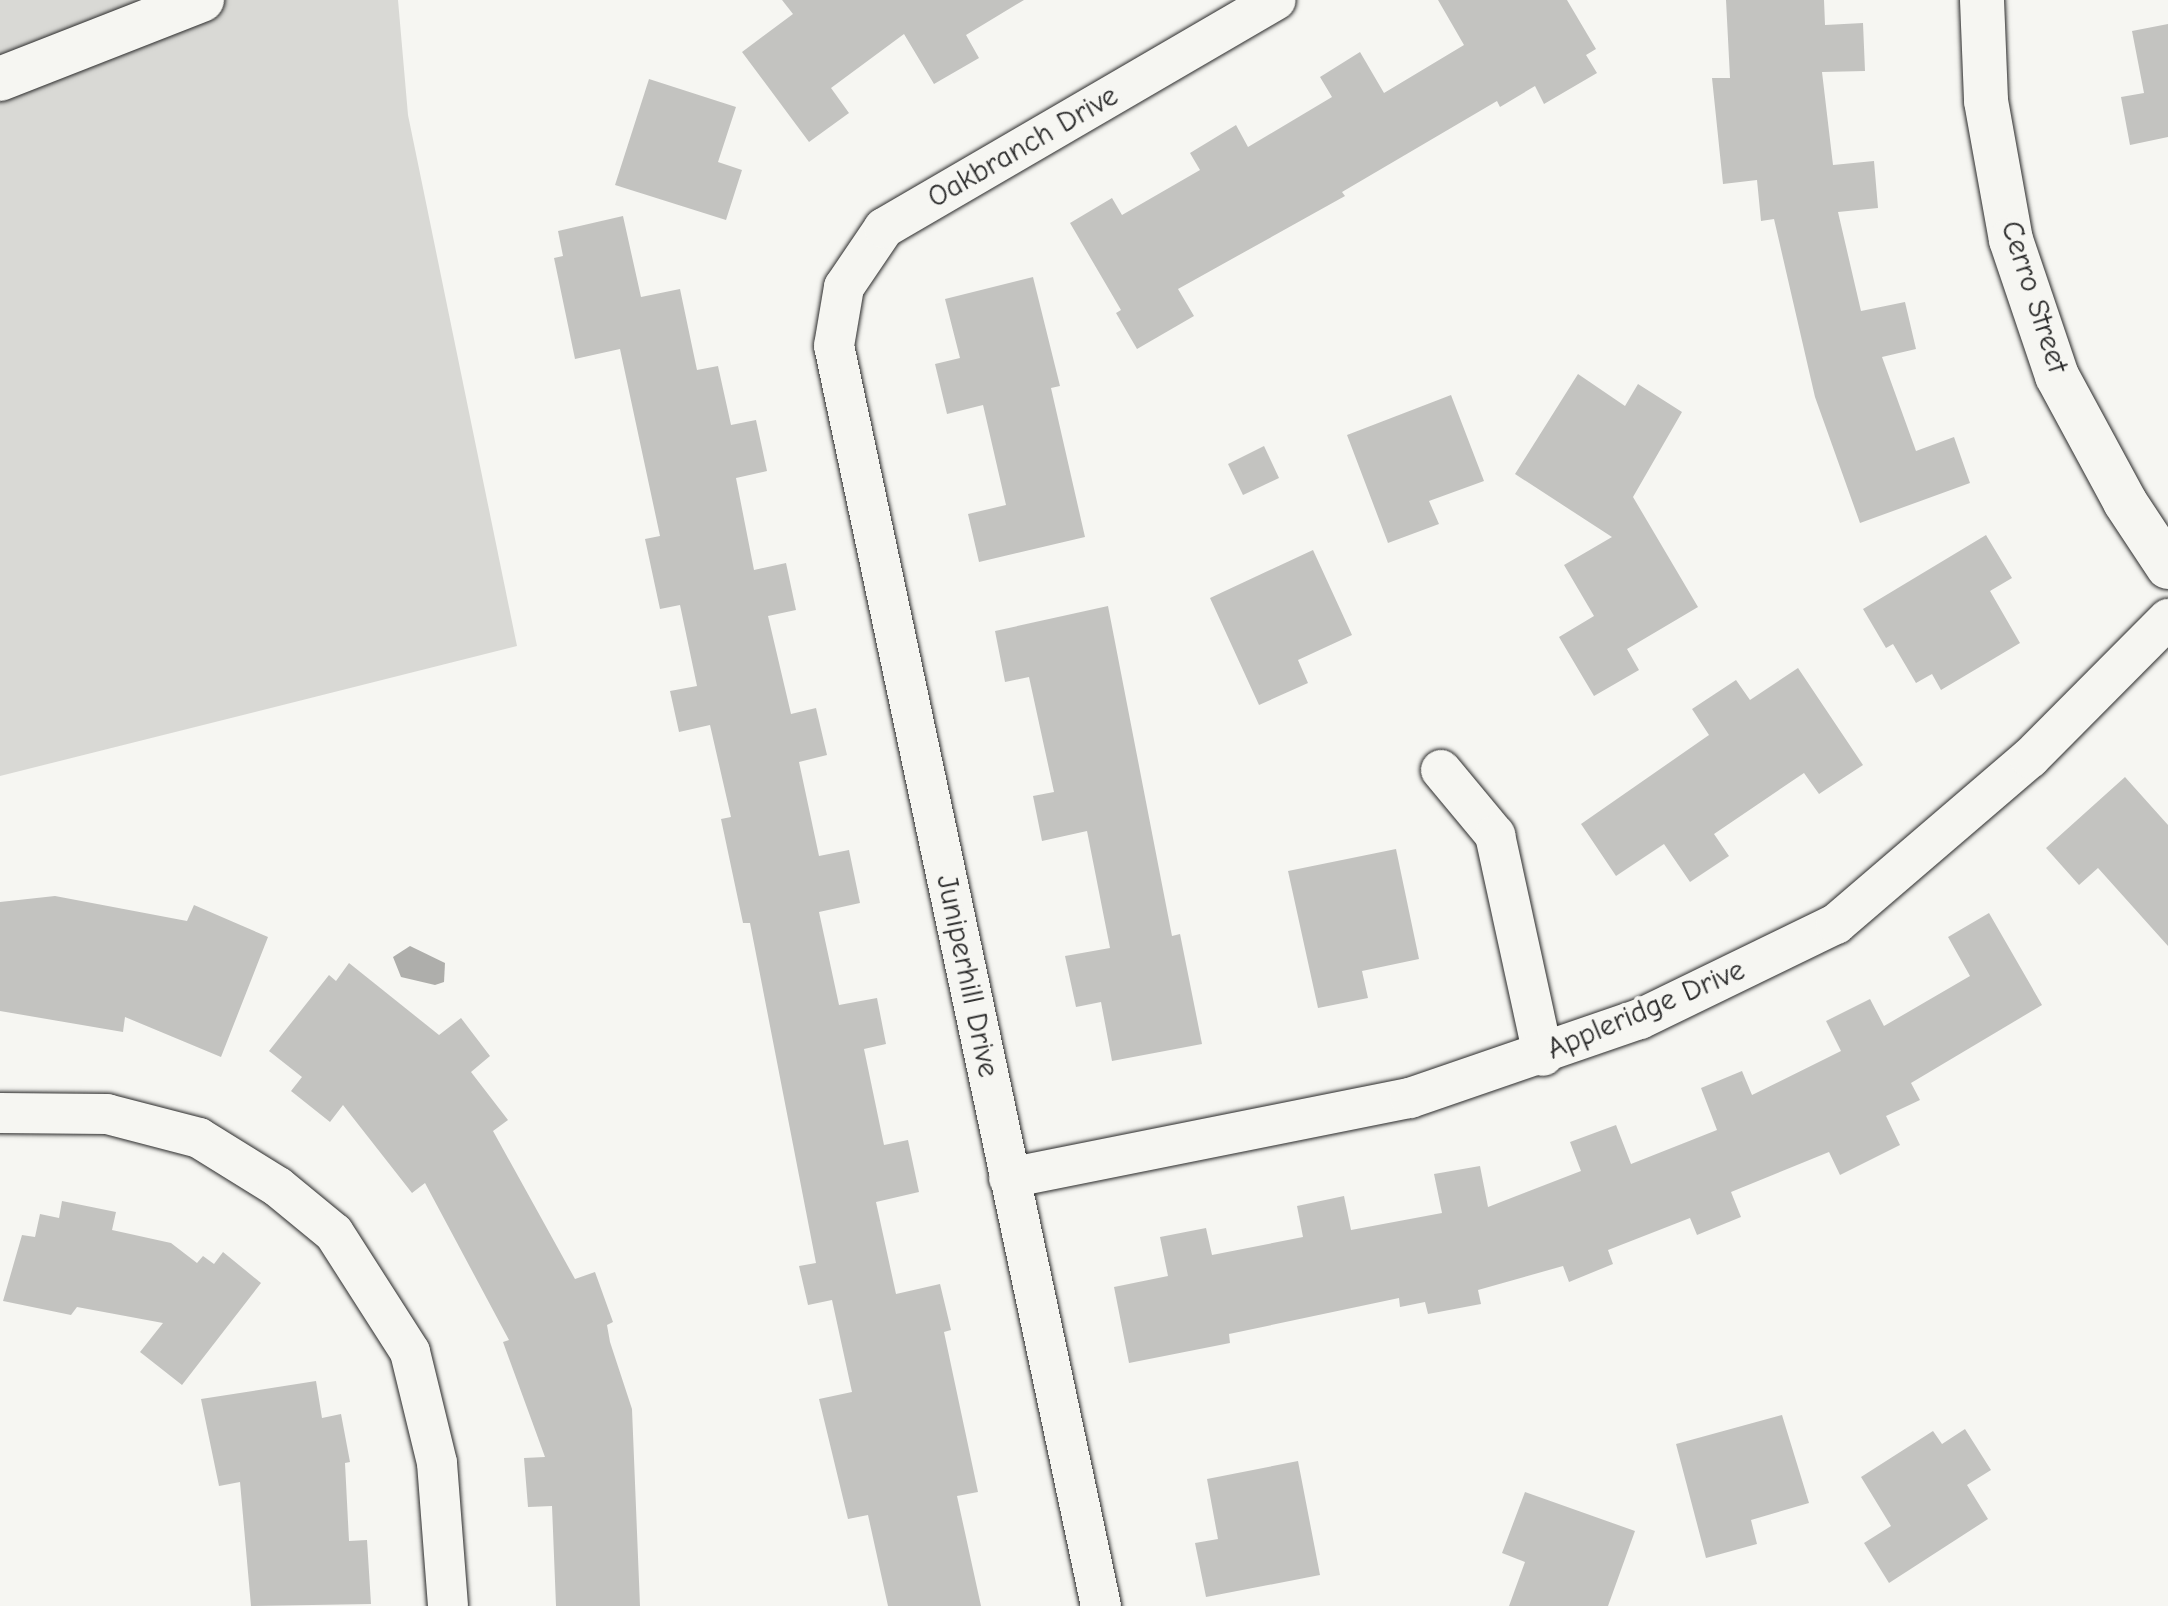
<!DOCTYPE html>
<html>
<head>
<meta charset="utf-8">
<style>
  body { margin:0 }
  #map { position:relative; width:2168px; height:1606px; overflow:hidden; background:#f6f6f2; font-family:"Comic Neue",sans-serif }
  div>[style] { position:absolute }
  .green>* { inset:0; background:#d9d9d5 }
  .water>* { inset:0; background:#aeaeab }
  .building>* { inset:0; background:#c3c3c0 }
  .roads { filter:drop-shadow(0 0 2px #2b2b2b) drop-shadow(0 0 2px #2b2b2b) }
  .street>* { height:40px; margin:-20px; padding:0 20px; transform-origin:20px; border-radius:20px; background:#f6f6f2 }
  .secondary>* { height:44px; margin:-22px; padding:0 22px; transform-origin:22px; border-radius:22px; background:#f6f6f2 }
  .primary>* { height:44px; margin:-22px; padding:0 22px; transform-origin:22px; border-radius:22px; background:#f6f6f2 }
  span { translate:-50% -50%; white-space:nowrap; text-align:center; line-height:1.15; -webkit-text-stroke:8px #f6f6f2; paint-order:stroke }
  .street-label { font-size:30px; color:#2b2b2b }
</style>
</head>
<body>
<div id="map">
  <div class="green">
    <i style="clip-path:polygon(0 0,398px 0,408px 115px,517px 646px,0 776px)"></i>
  </div>
  <div class="water">
    <i style="clip-path:polygon(410px 946px,445px 963px,444px 982px,435px 985px,401px 977px,393px 957px)"></i>
  </div>
  <div class="building">
    <i style="clip-path:polygon(782px 0,1024px 0,966px 35px,979px 58px,934px 84px,904px 34px,831px 88px,849px 113px,809px 142px,742px 52px,793px 14px)"></i>
    <i style="clip-path:polygon(1438px 0,1567px 0,1596px 49px,1586px 55px,1597px 73px,1544px 104px,1535px 86px,1500px 107px,1497px 101px,1342px 192px,1345px 196px,1178px 289px,1194px 316px,1137px 349px,1116px 313px,1121px 310px,1070px 223px,1112px 198px,1122px 215px,1200px 170px,1190px 153px,1236px 125px,1248px 147px,1332px 97px,1320px 77px,1360px 52px,1384px 93px,1464px 45px)"></i>
    <i style="clip-path:polygon(1726px 0,1824px 0,1825px 25px,1863px 23px,1865px 71px,1822px 72px,1833px 165px,1874px 161px,1878px 208px,1838px 212px,1861px 311px,1905px 302px,1916px 349px,1882px 357px,1916px 451px,1954px 437px,1970px 483px,1860px 523px,1815px 397px,1774px 219px,1761px 221px,1757px 180px,1723px 184px,1712px 78px,1730px 78px)"></i>
    <i style="clip-path:polygon(2168px 24px,2168px 137px,2130px 145px,2121px 97px,2144px 93px,2132px 31px)"></i>
    <i style="clip-path:polygon(649px 79px,736px 107px,718px 162px,742px 170px,726px 220px,615px 185px)"></i>
    <i style="clip-path:polygon(623px 216px,641px 297px,680px 289px,697px 370px,718px 366px,731px 425px,756px 420px,767px 471px,736px 478px,754px 570px,786px 563px,796px 610px,768px 616px,791px 714px,816px 708px,827px 755px,799px 762px,819px 856px,849px 850px,860px 903px,819px 912px,839px 1005px,877px 998px,886px 1044px,864px 1049px,884px 1145px,908px 1140px,919px 1192px,876px 1202px,896px 1294px,940px 1284px,951px 1330px,944px 1332px,978px 1492px,957px 1496px,981px 1606px,888px 1606px,868px 1515px,848px 1519px,819px 1399px,852px 1392px,832px 1300px,808px 1305px,799px 1266px,816px 1263px,750px 923px,743px 923px,721px 819px,731px 817px,710px 725px,679px 732px,670px 691px,697px 686px,680px 605px,660px 609px,645px 539px,660px 536px,620px 349px,575px 359px,554px 258px,563px 256px,558px 231px)"></i>
    <i style="clip-path:polygon(1033px 277px,1060px 386px,1051px 388px,1085px 537px,979px 562px,968px 514px,1006px 505px,983px 405px,947px 414px,935px 364px,960px 358px,945px 299px)"></i>
    <i style="clip-path:polygon(1578px 374px,1625px 406px,1638px 384px,1682px 412px,1633px 497px,1698px 607px,1627px 649px,1639px 670px,1594px 696px,1559px 637px,1594px 616px,1564px 565px,1612px 537px,1515px 474px)"></i>
    <i style="clip-path:polygon(1451px 395px,1484px 481px,1429px 501px,1439px 524px,1388px 543px,1347px 435px)"></i>
    <i style="clip-path:polygon(1264px 446px,1279px 478px,1243px 495px,1228px 464px)"></i>
    <i style="clip-path:polygon(1986px 535px,2012px 578px,1990px 591px,2020px 643px,1941px 690px,1932px 674px,1916px 683px,1893px 644px,1886px 648px,1863px 609px)"></i>
    <i style="clip-path:polygon(1313px 550px,1352px 635px,1298px 660px,1308px 683px,1259px 705px,1210px 598px)"></i>
    <i style="clip-path:polygon(1108px 606px,1172px 936px,1180px 934px,1202px 1044px,1112px 1061px,1101px 1002px,1076px 1007px,1065px 956px,1110px 948px,1087px 831px,1042px 841px,1033px 796px,1054px 792px,1029px 677px,1005px 682px,995px 631px)"></i>
    <i style="clip-path:polygon(1798px 668px,1863px 765px,1819px 794px,1804px 773px,1714px 834px,1729px 856px,1690px 882px,1664px 844px,1616px 876px,1581px 824px,1709px 735px,1692px 709px,1736px 680px,1750px 700px)"></i>
    <i style="clip-path:polygon(2125px 777px,2168px 825px,2168px 946px,2098px 868px,2079px 885px,2046px 848px)"></i>
    <i style="clip-path:polygon(1396px 849px,1419px 959px,1362px 971px,1368px 998px,1318px 1008px,1288px 871px)"></i>
    <i style="clip-path:polygon(55px 896px,187px 921px,194px 905px,268px 937px,221px 1057px,125px 1017px,123px 1032px,0 1011px,0 902px)"></i>
    <i style="clip-path:polygon(1989px 913px,2042px 1005px,1911px 1083px,1920px 1100px,1886px 1116px,1900px 1145px,1840px 1175px,1829px 1152px,1731px 1192px,1741px 1217px,1697px 1235px,1690px 1218px,1608px 1250px,1613px 1264px,1569px 1282px,1563px 1266px,1478px 1290px,1481px 1304px,1428px 1314px,1425px 1302px,1400px 1307px,1399px 1298px,1229px 1334px,1230px 1343px,1129px 1363px,1114px 1287px,1168px 1276px,1160px 1237px,1206px 1228px,1212px 1255px,1303px 1237px,1297px 1206px,1344px 1196px,1351px 1230px,1442px 1213px,1434px 1174px,1480px 1166px,1488px 1207px,1581px 1171px,1570px 1142px,1616px 1125px,1631px 1164px,1717px 1130px,1701px 1088px,1742px 1071px,1752px 1095px,1841px 1051px,1826px 1021px,1870px 999px,1884px 1026px,1970px 976px,1948px 937px)"></i>
    <i style="clip-path:polygon(349px 963px,439px 1035px,461px 1018px,490px 1056px,471px 1072px,508px 1120px,493px 1131px,575px 1279px,595px 1272px,613px 1322px,607px 1325px,610px 1342px,632px 1409px,640px 1606px,556px 1606px,552px 1506px,528px 1507px,524px 1458px,545px 1457px,503px 1342px,509px 1340px,425px 1183px,412px 1193px,343px 1105px,330px 1122px,291px 1091px,302px 1077px,269px 1051px,329px 975px,336px 981px)"></i>
    <i style="clip-path:polygon(62px 1201px,116px 1212px,112px 1230px,171px 1243px,197px 1263px,203px 1256px,214px 1264px,223px 1252px,261px 1283px,182px 1385px,140px 1352px,163px 1323px,77px 1307px,71px 1315px,3px 1301px,22px 1235px,35px 1237px,40px 1214px,59px 1218px)"></i>
    <i style="clip-path:polygon(316px 1381px,322px 1418px,341px 1414px,350px 1462px,345px 1463px,349px 1541px,367px 1540px,371px 1604px,251px 1606px,240px 1482px,219px 1486px,201px 1399px)"></i>
    <i style="clip-path:polygon(1782px 1415px,1809px 1503px,1751px 1520px,1757px 1544px,1706px 1558px,1676px 1444px)"></i>
    <i style="clip-path:polygon(1965px 1429px,1991px 1470px,1967px 1485px,1988px 1519px,1889px 1583px,1864px 1543px,1891px 1526px,1861px 1477px,1933px 1431px,1942px 1444px)"></i>
    <i style="clip-path:polygon(1298px 1461px,1320px 1575px,1206px 1597px,1195px 1543px,1218px 1539px,1207px 1479px)"></i>
    <i style="clip-path:polygon(1525px 1492px,1635px 1531px,1608px 1606px,1509px 1606px,1525px 1562px,1502px 1553px)"></i>
  </div>
  <div class="roads">
    <div class="street">
      <i style="left:1441px;top:770px;width:85px;rotate:50.3deg"></i>
      <i style="left:1495px;top:835px;width:226px;rotate:77.7deg"></i>
      <i style="left:0;top:1113px;width:107px;rotate:0.5deg"></i>
      <i style="left:107px;top:1114px;width:95px;rotate:14.6deg"></i>
      <i style="left:199px;top:1138px;width:93px;rotate:31.8deg"></i>
      <i style="left:278px;top:1187px;width:72px;rotate:39.4deg"></i>
      <i style="left:334px;top:1233px;width:141px;rotate:57.4deg"></i>
      <i style="left:410px;top:1352px;width:114px;rotate:76.3deg"></i>
      <i style="left:437px;top:1463px;width:143px;rotate:85.6deg"></i>
      <i style="left:1009px;top:1178px;width:409px;rotate:-11.3deg"></i>
      <i style="left:1410px;top:1098px;width:243px;rotate:-19deg"></i>
      <i style="left:1640px;top:1019px;width:218px;rotate:-25.9deg"></i>
      <i style="left:1836px;top:924px;width:255px;rotate:-40.6deg"></i>
      <i style="left:2030px;top:758px;width:196px;rotate:-45.2deg"></i>
      <i style="left:1101px;top:1606px;width:1288px;rotate:-101.96deg"></i>
      <i style="left:834px;top:346px;width:60px;rotate:-80.4deg"></i>
      <i style="left:844px;top:287px;width:71px;rotate:-55.9deg"></i>
      <i style="left:884px;top:228px;width:453px;rotate:-30.2deg"></i>
    </div>
    <div class="secondary">
      <i style="left:1982px;top:0;width:101px;rotate:87.7deg"></i>
      <i style="left:1986px;top:101px;width:141px;rotate:79.8deg"></i>
      <i style="left:2011px;top:240px;width:144px;rotate:71.3deg"></i>
      <i style="left:2057px;top:376px;width:143px;rotate:61.6deg"></i>
      <i style="left:2125px;top:502px;width:78px;rotate:56.5deg"></i>
    </div>
    <div class="primary">
      <i style="left:0;top:79px;width:217px;rotate:-21.4deg"></i>
    </div>
  </div>
  <div class="street-label">
    <span style="left:1023px;top:147px;rotate:-30deg">Oakbranch Drive</span>
    <span style="left:2034px;top:297px;rotate:72deg">Cerro Street</span>
    <span style="left:967px;top:976px;rotate:78deg">Juniperhill Drive</span>
    <span style="left:1646px;top:1010px;rotate:-23deg">Appleridge Drive</span>
  </div>
</div>
</body>
</html>
